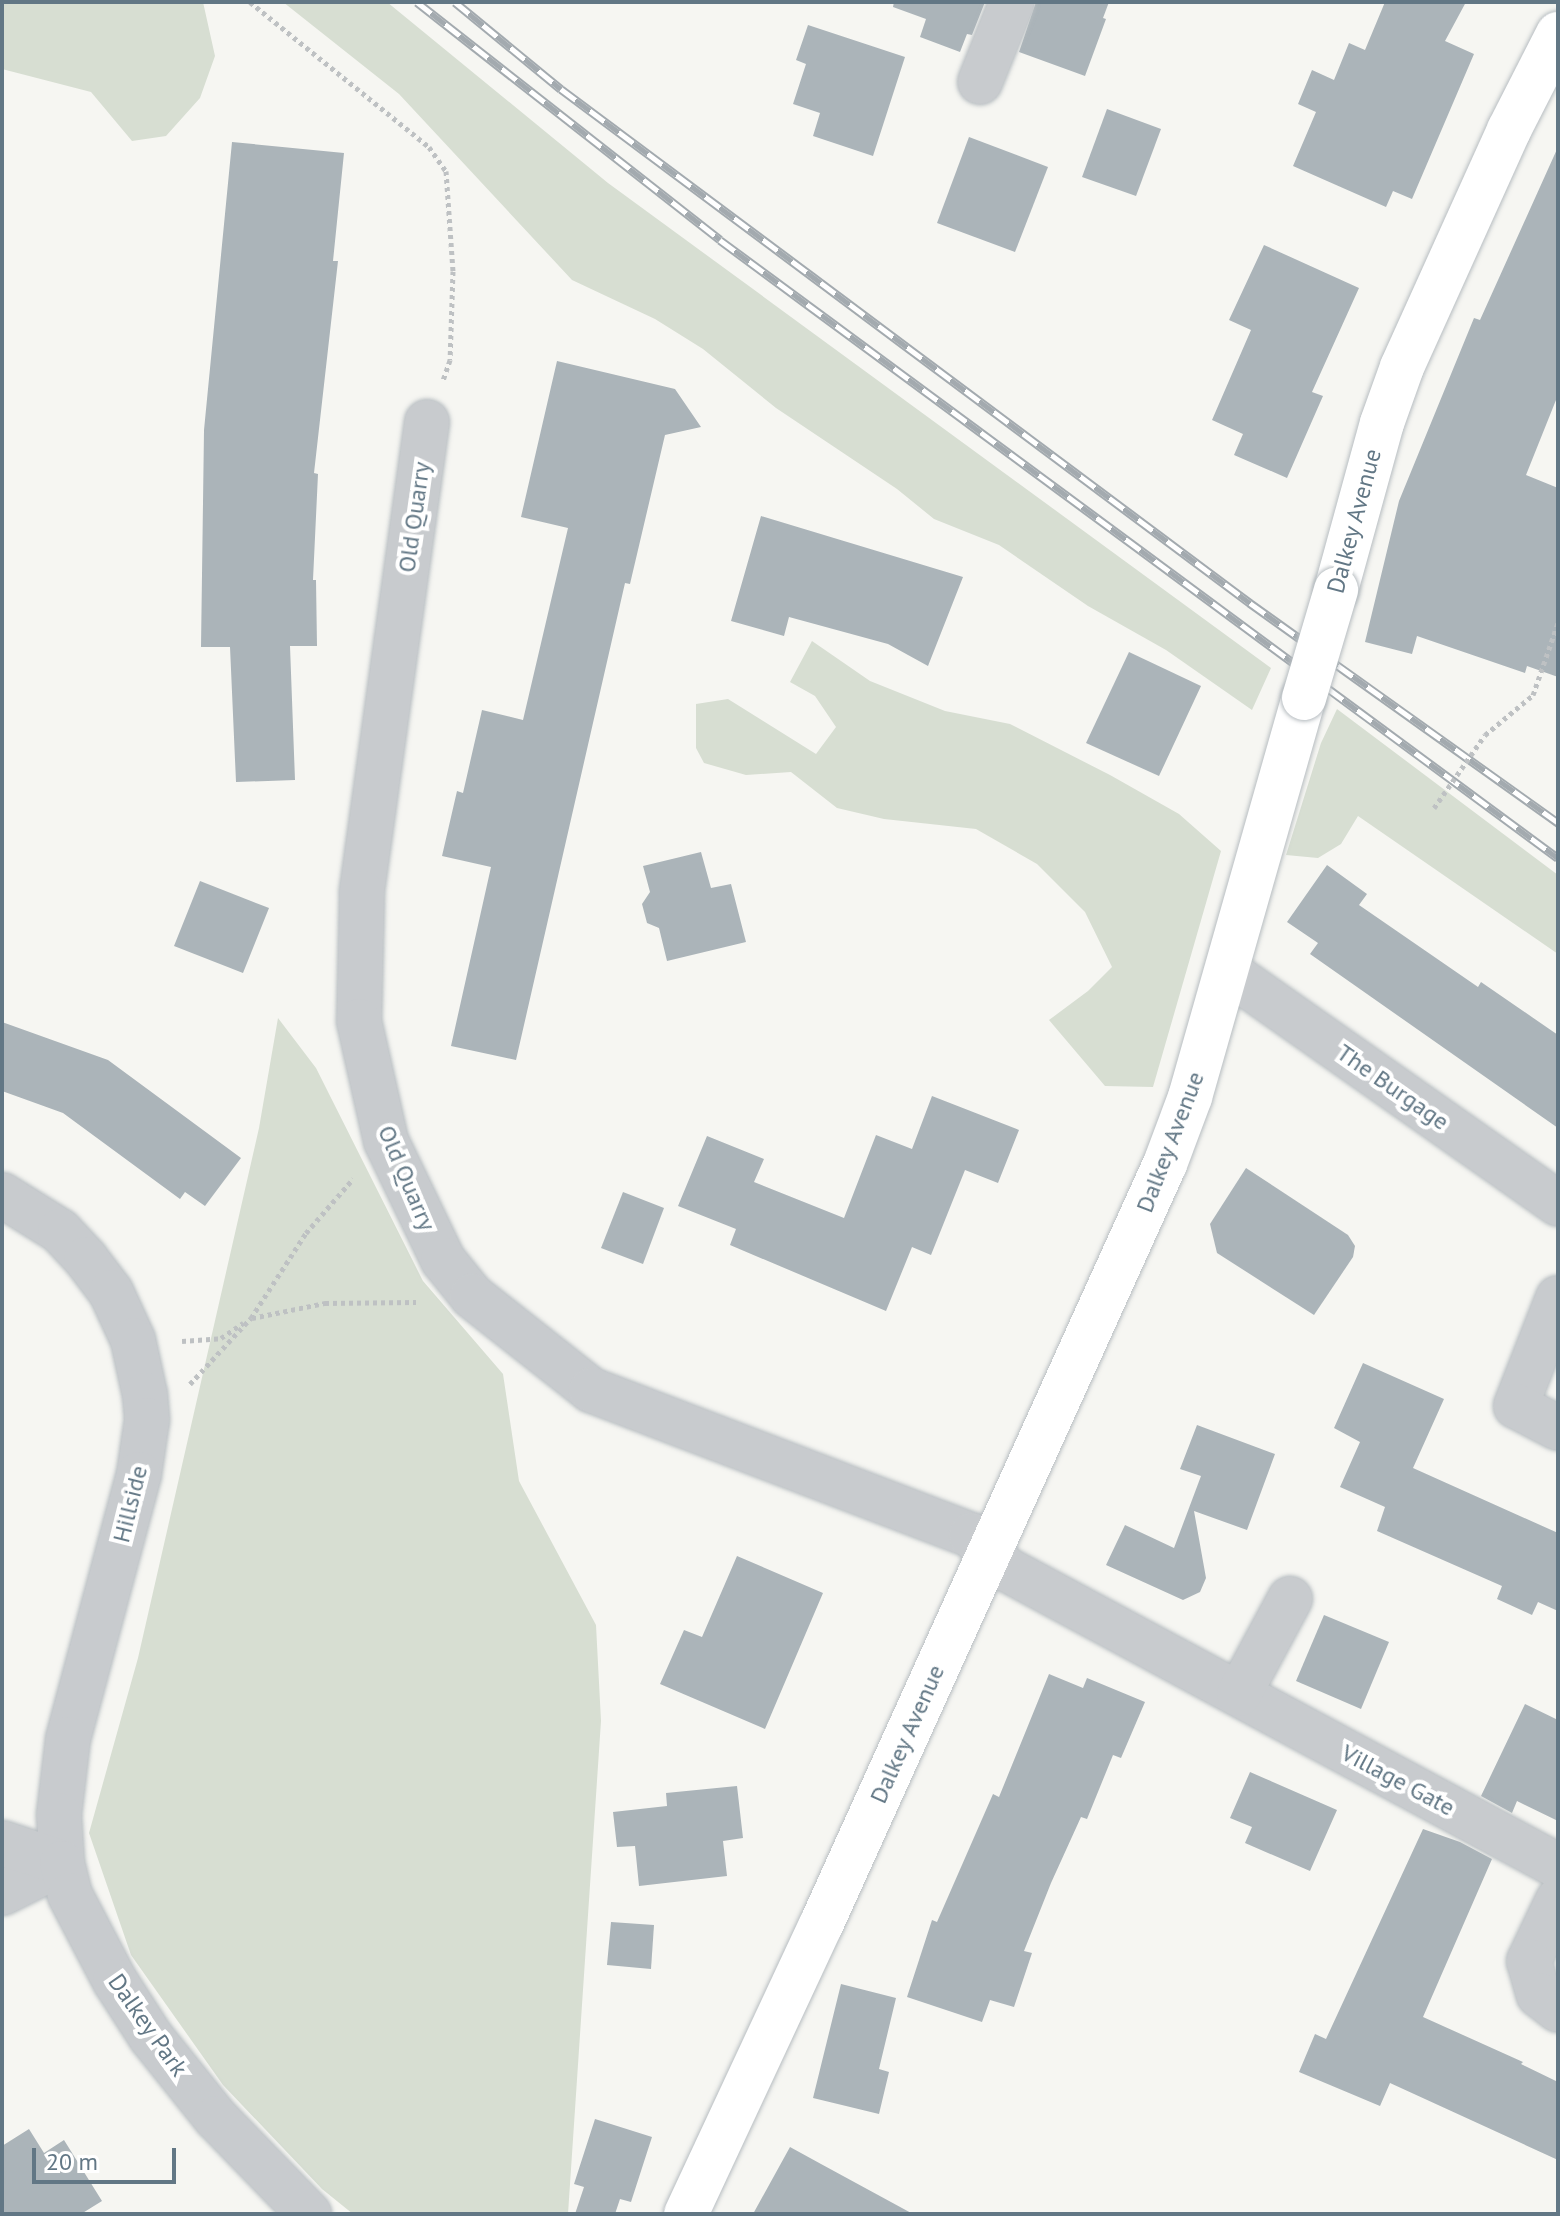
<!DOCTYPE html>
<html>
<head>
<meta charset="utf-8">
<style>
  body { margin:0 }
  #map { position:relative; width:1560px; height:2216px; overflow:hidden; background:#f6f6f2; font-family:"PT Sans",sans-serif }
  div>[style] { position:absolute }
  .green>* { inset:0; background:#d7ded2 }
  .building>* { inset:0; background:#abb4b9 }
  .path>* { height:5px; margin-top:-2.5px; transform-origin:0; background:repeating-linear-gradient(90deg,#bec1c3 0 4px,transparent 0 8px) }
  .roads { filter:drop-shadow(0 0 2px #b7bdc1) drop-shadow(0 0 2px #b7bdc1) }
  .street>* { height:44px; margin:-22px; padding:0 22px; transform-origin:22px; border-radius:22px; background:#c8cbce }
  .secondary>* { height:44px; margin:-22px; padding:0 22px; transform-origin:22px; border-radius:22px; background:#fff }
  .rail>* { height:9px; margin-top:-4.5px; transform-origin:0; background:repeating-linear-gradient(90deg,#fff 0 18px,#a3aaaf 0 36px); box-sizing:border-box; border-block:2px solid #a3aaaf }
  .path-bridge>* { height:5px; margin-top:-2.5px; transform-origin:0; background:repeating-linear-gradient(90deg,#bec1c3 0 4px,transparent 0 8px) }
  .bridges { filter:drop-shadow(0 0 2px #b7bdc1) drop-shadow(0 0 2px #b7bdc1) }
  .secondary-bridge>* { height:44px; margin:-22px; padding:0 22px; transform-origin:22px; border-radius:22px; background:#fff }
  span { translate:-50% -50%; white-space:nowrap; text-align:center; line-height:1.15; -webkit-text-stroke:8px #fff; paint-order:stroke }
  .street-label { font-size:24px; color:#627785 }
  .frame { position:absolute; inset:0; border:4px solid #627785; pointer-events:none }
  .scale { position:absolute; left:32px; top:2148px; width:144px; height:36px; box-sizing:border-box; border:4px solid #627785; border-top:0; padding-left:10px; font-size:24px; line-height:28px; white-space:nowrap; color:#627785; -webkit-text-stroke:6px #fff; paint-order:stroke }
</style>
</head>
<body>
<div id="map">
  <div class="green">
    <i style="clip-path:polygon(2px 2px,203px 2px,215px 56px,200px 98px,166px 136px,132px 141px,91px 92px,2px 69px)"></i>
    <i style="clip-path:polygon(283px 2px,387px 2px,608px 183px,1271px 668px,1252px 710px,1166px 650px,1088px 606px,999px 545px,934px 519px,897px 489px,776px 408px,703px 349px,655px 319px,572px 280px,399px 94px)"></i>
    <i style="clip-path:polygon(812px 641px,870px 681px,945px 711px,1010px 724px,1110px 775px,1179px 814px,1221px 851px,1153px 1087px,1105px 1086px,1049px 1020px,1088px 991px,1112px 967px,1085px 912px,1037px 864px,976px 829px,884px 819px,837px 808px,791px 772px,746px 775px,704px 763px,696px 748px,696px 704px,728px 699px,816px 754px,836px 727px,815px 696px,790px 682px)"></i>
    <i style="clip-path:polygon(1337px 709px,1558px 875px,1558px 954px,1358px 816px,1341px 844px,1318px 858px,1286px 855px,1321px 743px)"></i>
    <i style="clip-path:polygon(278px 1018px,316px 1068px,423px 1281px,503px 1374px,519px 1481px,596px 1625px,601px 1721px,568px 2214px,353px 2214px,322px 2189px,223px 2085px,131px 1955px,89px 1833px,138px 1658px,259px 1128px)"></i>
  </div>
  <div class="building">
    <i style="clip-path:polygon(894px 2px,985px 2px,972px 35px,967px 34px,960px 52px,920px 37px,926px 19px,893px 7px)"></i>
    <i style="clip-path:polygon(1036px 2px,1109px 2px,1103px 18px,1106px 19px,1085px 76px,1019px 52px)"></i>
    <i style="clip-path:polygon(1385px 2px,1466px 2px,1445px 41px,1474px 54px,1412px 199px,1393px 191px,1386px 207px,1293px 166px,1316px 112px,1298px 104px,1312px 70px,1334px 80px,1349px 43px,1365px 50px)"></i>
    <i style="clip-path:polygon(808px 25px,905px 57px,873px 156px,813px 136px,820px 113px,793px 104px,806px 64px,796px 60px)"></i>
    <i style="clip-path:polygon(1107px 109px,1161px 129px,1136px 196px,1082px 177px)"></i>
    <i style="clip-path:polygon(969px 137px,1048px 167px,1015px 252px,937px 223px)"></i>
    <i style="clip-path:polygon(232px 142px,344px 153px,333px 261px,338px 261px,314px 473px,318px 474px,313px 580px,316px 580px,317px 646px,290px 646px,295px 780px,236px 782px,230px 647px,201px 647px,204px 430px)"></i>
    <i style="clip-path:polygon(1558px 147px,1558px 395px,1526px 475px,1558px 488px,1558px 677px,1527px 666px,1525px 673px,1417px 636px,1412px 654px,1365px 642px,1399px 501px,1474px 318px,1480px 320px)"></i>
    <i style="clip-path:polygon(1264px 245px,1359px 288px,1312px 392px,1323px 396px,1287px 478px,1234px 455px,1243px 434px,1212px 420px,1251px 330px,1229px 320px)"></i>
    <i style="clip-path:polygon(557px 361px,675px 389px,701px 427px,665px 435px,630px 584px,625px 583px,516px 1060px,451px 1046px,491px 867px,442px 856px,457px 791px,463px 793px,482px 710px,523px 720px,568px 528px,521px 517px)"></i>
    <i style="clip-path:polygon(761px 516px,963px 577px,928px 666px,888px 644px,789px 617px,784px 636px,731px 621px)"></i>
    <i style="clip-path:polygon(1129px 652px,1201px 686px,1159px 776px,1086px 743px)"></i>
    <i style="clip-path:polygon(701px 852px,711px 888px,731px 884px,746px 942px,667px 961px,659px 928px,647px 923px,642px 904px,650px 892px,643px 866px)"></i>
    <i style="clip-path:polygon(1327px 865px,1367px 894px,1359px 905px,1478px 987px,1481px 982px,1558px 1035px,1558px 1128px,1310px 954px,1318px 943px,1287px 922px)"></i>
    <i style="clip-path:polygon(200px 881px,269px 908px,243px 973px,174px 946px)"></i>
    <i style="clip-path:polygon(2px 1022px,108px 1060px,241px 1158px,205px 1206px,185px 1192px,180px 1199px,63px 1113px,2px 1091px)"></i>
    <i style="clip-path:polygon(932px 1096px,1019px 1130px,998px 1183px,965px 1170px,931px 1255px,912px 1247px,886px 1311px,730px 1245px,736px 1229px,678px 1206px,707px 1136px,764px 1159px,754px 1182px,844px 1218px,876px 1135px,912px 1149px)"></i>
    <i style="clip-path:polygon(1246px 1168px,1348px 1235px,1355px 1246px,1353px 1257px,1314px 1315px,1217px 1253px,1210px 1224px)"></i>
    <i style="clip-path:polygon(623px 1192px,664px 1208px,643px 1264px,601px 1248px)"></i>
    <i style="clip-path:polygon(1363px 1363px,1444px 1399px,1413px 1468px,1558px 1533px,1558px 1611px,1538px 1602px,1532px 1615px,1497px 1599px,1502px 1586px,1377px 1531px,1385px 1507px,1340px 1487px,1360px 1442px,1334px 1428px)"></i>
    <i style="clip-path:polygon(1197px 1425px,1275px 1454px,1247px 1530px,1194px 1511px,1206px 1578px,1200px 1592px,1183px 1600px,1106px 1565px,1125px 1525px,1174px 1548px,1201px 1476px,1180px 1469px)"></i>
    <i style="clip-path:polygon(737px 1556px,823px 1593px,765px 1729px,660px 1684px,684px 1630px,702px 1637px)"></i>
    <i style="clip-path:polygon(1324px 1615px,1389px 1642px,1361px 1709px,1296px 1681px)"></i>
    <i style="clip-path:polygon(1049px 1674px,1083px 1688px,1087px 1678px,1145px 1702px,1121px 1758px,1113px 1755px,1087px 1819px,1081px 1817px,1051px 1883px,1024px 1951px,1032px 1953px,1014px 2007px,990px 2000px,982px 2022px,907px 1997px,932px 1920px,937px 1922px,993px 1794px,999px 1797px)"></i>
    <i style="clip-path:polygon(1525px 1704px,1558px 1720px,1558px 1821px,1517px 1801px,1512px 1813px,1481px 1796px)"></i>
    <i style="clip-path:polygon(1250px 1772px,1337px 1810px,1310px 1871px,1245px 1843px,1252px 1827px,1230px 1818px)"></i>
    <i style="clip-path:polygon(737px 1786px,743px 1838px,723px 1841px,727px 1876px,639px 1886px,635px 1846px,617px 1847px,613px 1812px,667px 1806px,666px 1793px)"></i>
    <i style="clip-path:polygon(1423px 1829px,1460px 1842px,1492px 1859px,1423px 2017px,1523px 2062px,1521px 2064px,1558px 2082px,1558px 2160px,1390px 2083px,1380px 2106px,1299px 2072px,1315px 2034px,1326px 2039px)"></i>
    <i style="clip-path:polygon(611px 1922px,654px 1925px,651px 1969px,607px 1965px)"></i>
    <i style="clip-path:polygon(841px 1984px,896px 1998px,879px 2069px,889px 2072px,879px 2114px,813px 2098px)"></i>
    <i style="clip-path:polygon(595px 2119px,652px 2137px,631px 2202px,620px 2199px,615px 2214px,575px 2214px,584px 2187px,574px 2184px)"></i>
    <i style="clip-path:polygon(29px 2129px,44px 2153px,64px 2140px,102px 2201px,81px 2214px,2px 2214px,2px 2146px)"></i>
    <i style="clip-path:polygon(790px 2147px,821px 2164px,913px 2214px,753px 2214px)"></i>
  </div>
  <div class="path">
    <i style="left:250px;top:2px;width:230px;rotate:39deg"></i>
    <i style="left:429px;top:147px;width:29px;rotate:55deg"></i>
    <i style="left:446px;top:171px;width:100px;rotate:86deg"></i>
    <i style="left:453px;top:271px;width:89px;rotate:91.9deg"></i>
    <i style="left:450px;top:360px;width:21px;rotate:109deg"></i>
    <i style="left:1485px;top:735px;width:62px;rotate:-39.8deg"></i>
    <i style="left:1533px;top:695px;width:76px;rotate:-70.9deg"></i>
    <i style="left:252px;top:1318px;width:75px;rotate:-11.6deg"></i>
    <i style="left:325px;top:1303px;width:91px;rotate:-0.6deg"></i>
    <i style="left:182px;top:1341px;width:39px;rotate:-4deg"></i>
    <i style="left:221px;top:1338px;width:27px;rotate:-34deg"></i>
    <i style="left:190px;top:1384px;width:90px;rotate:-47.3deg"></i>
    <i style="left:251px;top:1318px;width:101px;rotate:-57.1deg"></i>
    <i style="left:306px;top:1233px;width:72px;rotate:-49deg"></i>
  </div>
  <div class="roads">
    <div class="street">
      <i style="left:980px;top:82px;width:86px;rotate:-68.2deg"></i>
      <i style="left:427px;top:422px;width:475px;rotate:97.9deg"></i>
      <i style="left:362px;top:893px;width:128px;rotate:91.3deg"></i>
      <i style="left:359px;top:1021px;width:123px;rotate:77.3deg"></i>
      <i style="left:386px;top:1141px;width:132px;rotate:64.4deg"></i>
      <i style="left:443px;top:1260px;width:46px;rotate:51.1deg"></i>
      <i style="left:472px;top:1296px;width:152px;rotate:38.3deg"></i>
      <i style="left:591px;top:1390px;width:407px;rotate:20.9deg"></i>
      <i style="left:971px;top:1535px;width:49px;rotate:44.2deg"></i>
      <i style="left:1006px;top:1569px;width:627px;rotate:28.28deg"></i>
      <i style="left:1227px;top:971px;width:405px;rotate:35.1deg"></i>
      <i style="left:2px;top:1195px;width:68px;rotate:31.8deg"></i>
      <i style="left:60px;top:1231px;width:38px;rotate:47deg"></i>
      <i style="left:86px;top:1259px;width:41px;rotate:52.9deg"></i>
      <i style="left:111px;top:1292px;width:53px;rotate:65.4deg"></i>
      <i style="left:133px;top:1340px;width:56px;rotate:77.7deg"></i>
      <i style="left:145px;top:1395px;width:25px;rotate:85deg"></i>
      <i style="left:147px;top:1420px;width:55px;rotate:98.4deg"></i>
      <i style="left:139px;top:1474px;width:274px;rotate:105deg"></i>
      <i style="left:68px;top:1739px;width:77px;rotate:96.8deg"></i>
      <i style="left:59px;top:1815px;width:48px;rotate:86.4deg"></i>
      <i style="left:62px;top:1863px;width:67px;rotate:153.4deg"></i>
      <i style="left:1558px;top:1298px;width:116px;rotate:111.3deg"></i>
      <i style="left:1516px;top:1406px;width:47px;rotate:27.6deg"></i>
      <i style="left:1239px;top:1694px;width:108px;rotate:-61.8deg"></i>
      <i style="left:2px;top:1843px;width:63px;rotate:18.4deg"></i>
      <i style="left:62px;top:1863px;width:33px;rotate:76deg"></i>
      <i style="left:70px;top:1895px;width:97px;rotate:62.4deg"></i>
      <i style="left:115px;top:1981px;width:67px;rotate:57.3deg"></i>
      <i style="left:151px;top:2037px;width:104px;rotate:51.3deg"></i>
      <i style="left:216px;top:2118px;width:134px;rotate:45.9deg"></i>
      <i style="left:1558px;top:1900px;width:68px;rotate:115.4deg"></i>
      <i style="left:1529px;top:1961px;width:35px;rotate:74deg"></i>
      <i style="left:1539px;top:1995px;width:24px;rotate:38deg"></i>
    </div>
    <div class="secondary">
      <i style="left:1336px;top:590px;width:173px;rotate:-74.6deg"></i>
      <i style="left:1382px;top:423px;width:59px;rotate:-70.3deg"></i>
      <i style="left:1402px;top:367px;width:260px;rotate:-65.7deg"></i>
      <i style="left:1509px;top:130px;width:108px;rotate:-63deg"></i>
      <i style="left:686px;top:2214px;width:319px;rotate:-65deg"></i>
      <i style="left:821px;top:1925px;width:835px;rotate:-65.68deg"></i>
      <i style="left:1165px;top:1164px;width:72px;rotate:-69.5deg"></i>
      <i style="left:1190px;top:1097px;width:415px;rotate:-74.1deg"></i>
    </div>
  </div>
  <div class="rail">
    <i style="left:417px;top:2px;width:385px;rotate:38.1deg"></i>
    <i style="left:720px;top:240px;width:1041px;rotate:36.41deg"></i>
    <i style="left:455px;top:2px;width:137px;rotate:39.4deg"></i>
    <i style="left:561px;top:89px;width:860px;rotate:36.72deg"></i>
    <i style="left:1250px;top:603px;width:379px;rotate:35.5deg"></i>
  </div>
  <div class="path-bridge">
    <i style="left:1434px;top:808px;width:89px;rotate:-55.1deg"></i>
  </div>
  <div class="bridges">
    <div class="secondary-bridge">
      <i style="left:1304px;top:698px;width:113px;rotate:-73.5deg"></i>
    </div>
  </div>
  <div class="street-label">
    <span style="left:414px;top:517px;rotate:-82deg">Old Quarry</span>
    <span style="left:1354px;top:521px;rotate:-75deg">Dalkey Avenue</span>
    <span style="left:1393px;top:1087px;rotate:35deg">The Burgage</span>
    <span style="left:1170px;top:1142px;rotate:-69deg">Dalkey Avenue</span>
    <span style="left:407px;top:1178px;rotate:67deg">Old Quarry</span>
    <span style="left:130px;top:1504px;rotate:-76deg">Hillside</span>
    <span style="left:907px;top:1734px;rotate:-66deg">Dalkey Avenue</span>
    <span style="left:1398px;top:1780px;rotate:28deg">Village Gate</span>
    <span style="left:148px;top:2025px;rotate:55deg">Dalkey Park</span>
  </div>
  <div class="frame"></div>
  <div class="scale">20 m</div>
</div>
</body>
</html>
